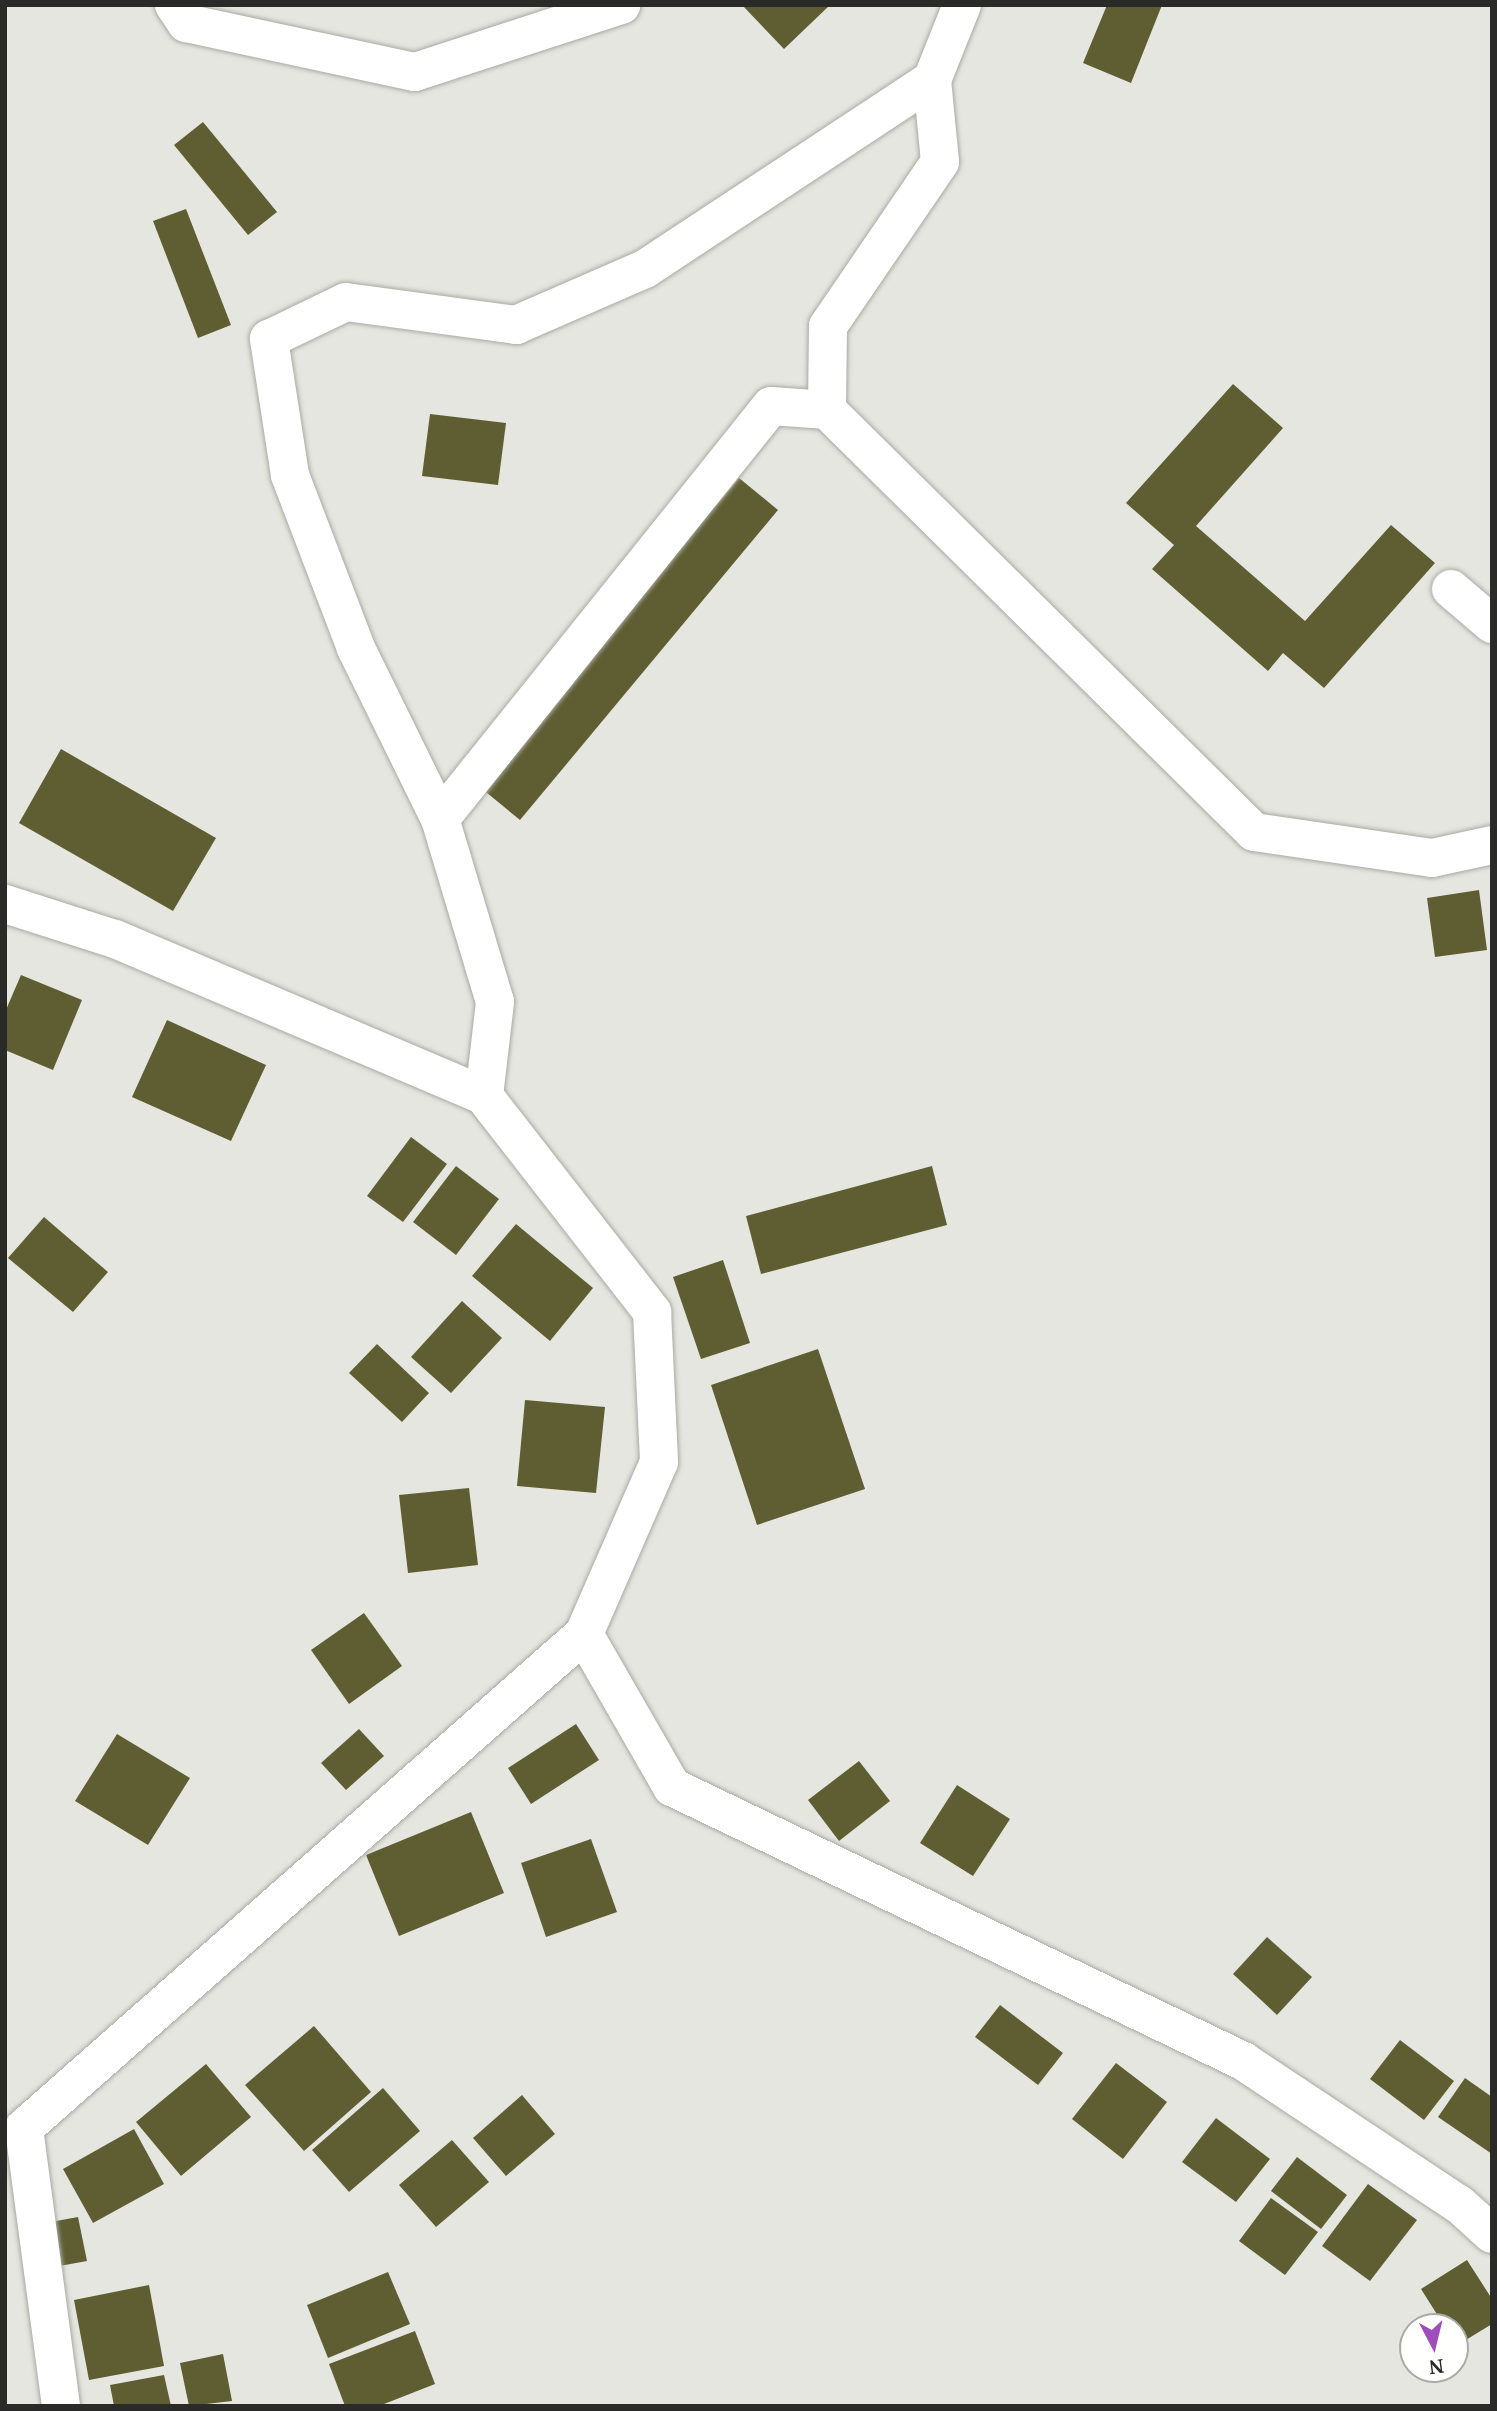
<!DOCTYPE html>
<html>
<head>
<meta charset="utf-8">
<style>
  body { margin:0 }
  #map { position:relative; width:1497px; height:2411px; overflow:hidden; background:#e6e6e0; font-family:"Noto Serif",serif }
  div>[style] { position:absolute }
  .building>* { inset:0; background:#5f5e32 }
  .roads { filter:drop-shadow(0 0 2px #aaaaa4) drop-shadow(0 0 2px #aaaaa4) }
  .minor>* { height:38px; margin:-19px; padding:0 19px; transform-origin:19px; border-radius:19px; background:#fff }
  span { translate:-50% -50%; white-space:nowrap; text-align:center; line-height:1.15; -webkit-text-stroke:7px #fffffe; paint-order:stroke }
  .frame { position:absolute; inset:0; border:7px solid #2a2a28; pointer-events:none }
  .north { position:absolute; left:1399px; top:2313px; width:70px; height:70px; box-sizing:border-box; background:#fffffe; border:2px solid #aaaaa8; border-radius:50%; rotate:173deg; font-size:19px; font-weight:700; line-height:28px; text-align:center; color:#2a2a28 }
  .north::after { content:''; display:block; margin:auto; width:24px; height:32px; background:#a04cbb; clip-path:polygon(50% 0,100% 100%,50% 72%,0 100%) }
</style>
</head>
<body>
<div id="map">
  <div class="building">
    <i style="clip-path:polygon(742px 5px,830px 5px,784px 49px)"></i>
    <i style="clip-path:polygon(1107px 5px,1162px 5px,1131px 83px,1083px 63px)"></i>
    <i style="clip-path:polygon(203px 122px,277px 212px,248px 235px,174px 145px)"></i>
    <i style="clip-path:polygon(186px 209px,231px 325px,198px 338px,153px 221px)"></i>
    <i style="clip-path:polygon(1233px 384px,1283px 428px,1196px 526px,1305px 621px,1391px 525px,1435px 563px,1324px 688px,1283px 653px,1268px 671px,1152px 569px,1174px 545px,1126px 503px)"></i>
    <i style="clip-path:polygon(430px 414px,506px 423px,498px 485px,422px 476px)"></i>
    <i style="clip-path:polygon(739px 478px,778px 510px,520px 820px,481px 788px)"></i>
    <i style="clip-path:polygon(61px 749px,216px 838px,173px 911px,19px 823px)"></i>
    <i style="clip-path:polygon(1479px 890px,1487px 950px,1435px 957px,1427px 898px)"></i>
    <i style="clip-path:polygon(21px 975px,82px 1000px,53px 1070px,5px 1050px,5px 1012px)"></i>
    <i style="clip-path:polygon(167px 1020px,266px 1065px,231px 1141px,132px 1097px)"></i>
    <i style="clip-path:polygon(411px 1137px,447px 1164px,403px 1222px,367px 1196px)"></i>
    <i style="clip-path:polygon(456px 1166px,499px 1199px,456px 1255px,413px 1222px)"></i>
    <i style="clip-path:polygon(932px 1166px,947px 1225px,761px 1274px,746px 1216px)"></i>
    <i style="clip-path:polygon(44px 1217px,108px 1272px,73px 1312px,8px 1258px)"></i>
    <i style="clip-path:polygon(516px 1224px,593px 1288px,550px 1341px,472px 1276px)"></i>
    <i style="clip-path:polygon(723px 1260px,750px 1343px,701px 1359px,673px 1277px)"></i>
    <i style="clip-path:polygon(462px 1301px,502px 1338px,451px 1393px,411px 1357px)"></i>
    <i style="clip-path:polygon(377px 1344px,429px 1393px,402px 1422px,349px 1373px)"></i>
    <i style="clip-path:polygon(818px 1349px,865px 1489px,757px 1525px,711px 1385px)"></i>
    <i style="clip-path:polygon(525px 1400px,605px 1407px,596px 1493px,517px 1486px)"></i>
    <i style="clip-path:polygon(469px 1488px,478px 1565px,408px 1573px,399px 1495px)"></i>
    <i style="clip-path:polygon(364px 1613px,402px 1666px,349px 1704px,311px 1650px)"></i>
    <i style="clip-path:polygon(576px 1724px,599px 1760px,531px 1804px,508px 1768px)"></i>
    <i style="clip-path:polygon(359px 1729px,384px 1756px,346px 1790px,321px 1763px)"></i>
    <i style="clip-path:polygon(117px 1734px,190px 1778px,148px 1845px,75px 1801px)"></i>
    <i style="clip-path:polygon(859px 1761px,890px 1801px,839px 1841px,808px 1800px)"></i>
    <i style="clip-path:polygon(957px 1785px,1010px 1819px,973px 1876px,920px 1843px)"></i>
    <i style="clip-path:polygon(471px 1812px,504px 1893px,399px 1936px,366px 1855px)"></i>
    <i style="clip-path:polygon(591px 1839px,617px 1912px,546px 1937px,521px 1863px)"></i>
    <i style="clip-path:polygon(1267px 1937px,1312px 1977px,1277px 2015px,1233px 1974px)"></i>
    <i style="clip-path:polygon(1000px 2005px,1063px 2053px,1038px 2085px,975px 2037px)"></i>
    <i style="clip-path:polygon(314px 2026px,371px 2092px,304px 2151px,245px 2085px)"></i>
    <i style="clip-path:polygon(1400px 2040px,1454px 2081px,1424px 2120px,1370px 2079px)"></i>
    <i style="clip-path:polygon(1116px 2063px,1167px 2102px,1123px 2159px,1072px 2119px)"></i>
    <i style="clip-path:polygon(206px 2064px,251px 2117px,181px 2176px,136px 2122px)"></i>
    <i style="clip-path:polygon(1465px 2078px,1492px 2097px,1492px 2154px,1438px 2117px)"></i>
    <i style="clip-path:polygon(383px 2088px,420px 2131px,349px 2192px,312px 2150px)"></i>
    <i style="clip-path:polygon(522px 2095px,555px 2134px,506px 2176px,473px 2138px)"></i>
    <i style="clip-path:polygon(1216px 2118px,1270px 2159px,1236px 2202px,1182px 2162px)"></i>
    <i style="clip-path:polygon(134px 2129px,164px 2184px,93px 2223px,63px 2169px)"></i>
    <i style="clip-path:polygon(452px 2140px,489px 2182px,436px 2227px,399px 2185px)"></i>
    <i style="clip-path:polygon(1297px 2157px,1347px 2195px,1321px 2229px,1271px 2191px)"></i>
    <i style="clip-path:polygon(1368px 2184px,1417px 2220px,1370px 2281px,1322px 2246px)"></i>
    <i style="clip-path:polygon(1271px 2198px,1318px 2232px,1285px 2275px,1239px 2241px)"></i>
    <i style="clip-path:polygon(78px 2217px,87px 2261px,54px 2267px,45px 2223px)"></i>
    <i style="clip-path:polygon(1467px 2260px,1492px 2299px,1492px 2324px,1456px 2346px,1455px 2327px,1445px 2327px,1421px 2289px)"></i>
    <i style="clip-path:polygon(388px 2272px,410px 2324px,328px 2358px,307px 2305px)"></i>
    <i style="clip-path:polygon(149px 2285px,164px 2366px,89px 2380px,74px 2300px)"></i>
    <i style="clip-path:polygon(415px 2331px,435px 2384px,379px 2406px,345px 2406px,329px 2364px)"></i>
    <i style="clip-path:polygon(223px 2354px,232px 2401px,189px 2406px,180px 2363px)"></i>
    <i style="clip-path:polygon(164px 2375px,171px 2406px,114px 2406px,110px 2385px)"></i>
  </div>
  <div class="roads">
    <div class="minor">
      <i style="left:174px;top:5px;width:22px;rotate:56deg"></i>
      <i style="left:186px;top:23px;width:234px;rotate:12.1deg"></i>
      <i style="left:415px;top:72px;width:217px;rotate:-18deg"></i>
      <i style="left:962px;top:5px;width:81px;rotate:111.8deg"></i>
      <i style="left:932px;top:80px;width:82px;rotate:84.4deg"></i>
      <i style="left:940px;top:162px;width:199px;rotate:124.3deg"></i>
      <i style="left:828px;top:326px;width:84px;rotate:90.7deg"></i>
      <i style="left:827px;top:410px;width:600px;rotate:44.66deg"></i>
      <i style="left:1254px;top:832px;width:180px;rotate:8.3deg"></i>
      <i style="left:1432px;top:858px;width:61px;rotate:-12.2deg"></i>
      <i style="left:1451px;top:589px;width:54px;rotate:40.5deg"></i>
      <i style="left:440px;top:819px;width:529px;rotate:-51.29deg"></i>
      <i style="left:771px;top:406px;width:56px;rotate:4.1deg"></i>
      <i style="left:5px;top:904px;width:115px;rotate:17.7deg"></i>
      <i style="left:115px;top:939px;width:401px;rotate:23deg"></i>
      <i style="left:484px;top:1096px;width:274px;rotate:52.1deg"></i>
      <i style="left:652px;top:1312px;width:150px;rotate:87.3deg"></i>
      <i style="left:659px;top:1462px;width:188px;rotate:113.6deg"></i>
      <i style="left:584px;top:1634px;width:177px;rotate:60.1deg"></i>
      <i style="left:672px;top:1787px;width:633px;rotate:25.63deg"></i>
      <i style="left:1243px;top:2061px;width:260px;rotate:33.6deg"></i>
      <i style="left:1460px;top:2205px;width:43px;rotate:42.2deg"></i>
      <i style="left:484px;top:1096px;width:95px;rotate:-83.3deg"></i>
      <i style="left:495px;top:1002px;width:191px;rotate:-106.7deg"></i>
      <i style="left:440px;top:819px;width:191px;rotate:-116.2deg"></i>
      <i style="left:356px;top:648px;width:185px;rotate:-110.9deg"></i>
      <i style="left:290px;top:475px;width:138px;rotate:-98.8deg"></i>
      <i style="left:269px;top:339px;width:85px;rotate:-25.7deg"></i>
      <i style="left:346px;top:302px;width:172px;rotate:7.7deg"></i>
      <i style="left:516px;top:325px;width:141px;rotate:-23.5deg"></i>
      <i style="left:645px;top:269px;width:344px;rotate:-33.4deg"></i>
      <i style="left:61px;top:2406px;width:280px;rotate:-97.6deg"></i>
      <i style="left:24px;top:2128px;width:747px;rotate:-41.42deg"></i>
    </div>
  </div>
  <div class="frame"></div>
  <div class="north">N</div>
</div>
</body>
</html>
